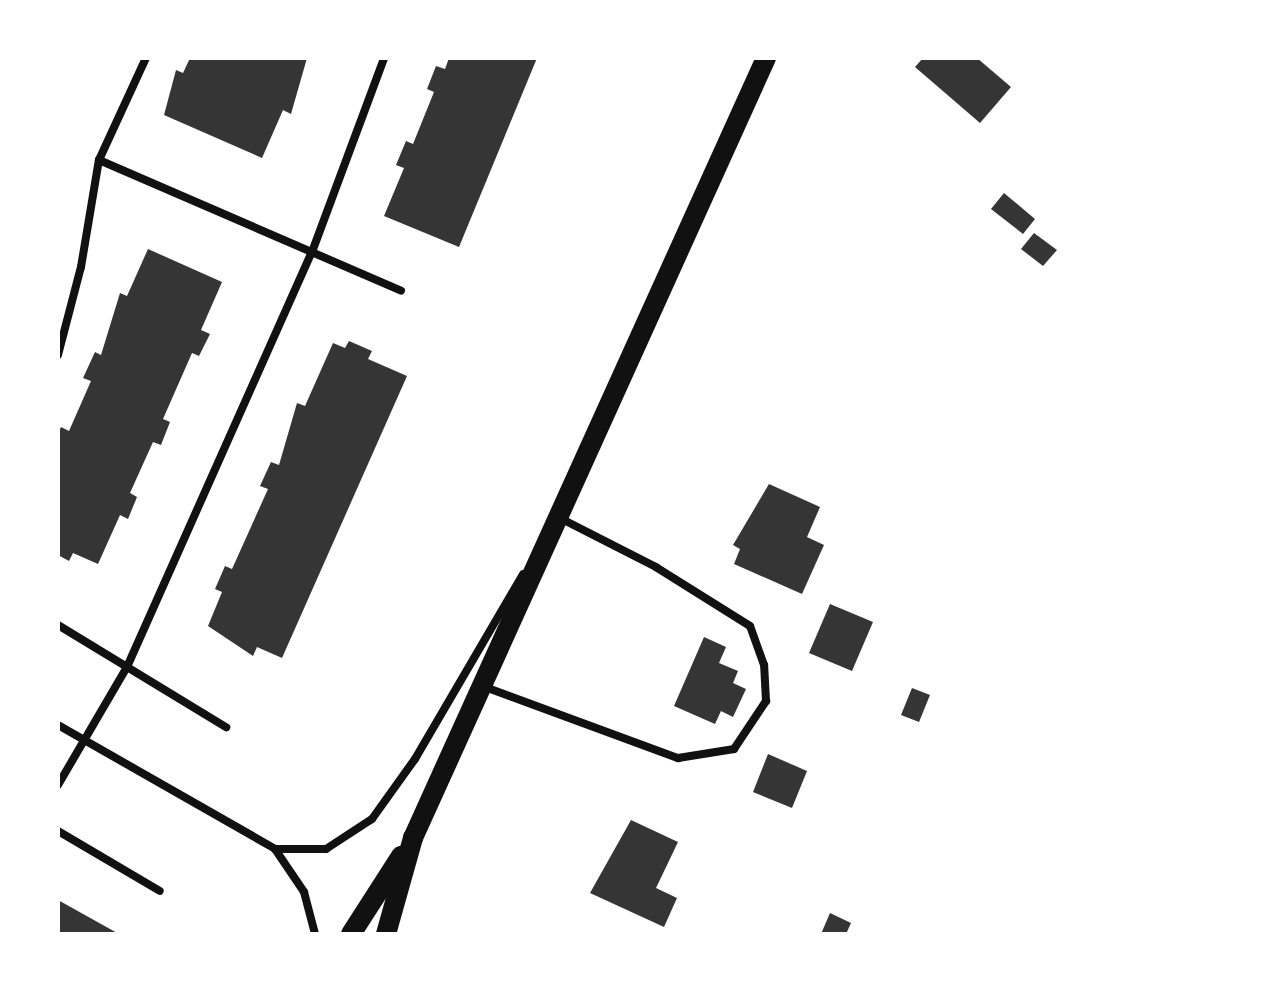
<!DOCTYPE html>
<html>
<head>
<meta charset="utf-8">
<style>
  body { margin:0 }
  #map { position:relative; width:1279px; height:992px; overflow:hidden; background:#fff; font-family:"Libre Baskerville",serif }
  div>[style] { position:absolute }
  .building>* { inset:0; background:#353535 }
  .service>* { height:8px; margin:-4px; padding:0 4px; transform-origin:4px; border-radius:4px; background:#111 }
  .secondary>* { height:20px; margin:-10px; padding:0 10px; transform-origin:10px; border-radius:10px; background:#111 }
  span { translate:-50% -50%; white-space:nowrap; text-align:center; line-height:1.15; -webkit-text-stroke:10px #fff; paint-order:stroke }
  .frame { position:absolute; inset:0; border:60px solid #fff; pointer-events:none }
</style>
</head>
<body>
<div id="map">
  <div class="building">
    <i style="clip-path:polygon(190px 58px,307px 58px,291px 114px,283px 110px,262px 158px,164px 115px,176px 70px,183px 73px)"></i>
    <i style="clip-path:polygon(449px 58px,537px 58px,459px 247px,384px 216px,404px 168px,396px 165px,406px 141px,413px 144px,434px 92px,427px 89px,436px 66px,445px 69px)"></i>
    <i style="clip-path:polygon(923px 58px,977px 58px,1011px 87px,980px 123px,915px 67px)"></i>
    <i style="clip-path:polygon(1004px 193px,1035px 219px,1023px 234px,991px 209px)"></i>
    <i style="clip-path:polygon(1034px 233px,1057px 250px,1043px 266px,1021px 249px)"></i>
    <i style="clip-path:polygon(148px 249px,222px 282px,201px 330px,210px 334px,199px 356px,192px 353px,163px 419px,170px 422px,161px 445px,153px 442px,130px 493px,137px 497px,128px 519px,120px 515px,98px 564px,73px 553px,69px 561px,58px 555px,58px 434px,61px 427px,69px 431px,91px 381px,83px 378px,95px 352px,101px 355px,120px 293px,127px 296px)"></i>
    <i style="clip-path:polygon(349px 341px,372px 351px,368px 359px,407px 376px,282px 658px,257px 647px,253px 656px,208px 626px,222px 592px,215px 589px,225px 566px,232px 569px,268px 489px,260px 486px,271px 462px,279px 465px,297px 403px,305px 406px,333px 343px,345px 348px)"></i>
    <i style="clip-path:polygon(769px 484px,820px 507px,807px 537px,824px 545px,802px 594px,734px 564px,740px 549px,733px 545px)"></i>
    <i style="clip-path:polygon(830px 604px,873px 622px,852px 671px,809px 653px)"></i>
    <i style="clip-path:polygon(704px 637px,726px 647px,719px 663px,738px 671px,733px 683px,746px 689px,733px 717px,721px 711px,715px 724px,674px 706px)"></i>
    <i style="clip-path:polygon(912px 688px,930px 695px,919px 722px,901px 715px)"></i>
    <i style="clip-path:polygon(768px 754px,807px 771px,792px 808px,753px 792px)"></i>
    <i style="clip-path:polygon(631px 820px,678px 842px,656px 888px,677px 898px,664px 927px,590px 893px)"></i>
    <i style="clip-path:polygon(58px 900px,119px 934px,58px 934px)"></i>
    <i style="clip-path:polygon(830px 913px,851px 923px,846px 934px,821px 934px)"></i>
  </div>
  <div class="service">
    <i style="left:99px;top:160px;width:329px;rotate:23.4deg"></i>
    <i style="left:58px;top:355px;width:91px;rotate:-75.4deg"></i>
    <i style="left:81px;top:267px;width:109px;rotate:-80.5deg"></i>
    <i style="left:99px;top:160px;width:112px;rotate:-65.3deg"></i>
    <i style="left:58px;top:625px;width:197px;rotate:31.3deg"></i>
    <i style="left:485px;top:687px;width:206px;rotate:20.2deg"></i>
    <i style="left:678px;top:758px;width:57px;rotate:-9.1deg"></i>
    <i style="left:734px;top:749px;width:58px;rotate:-56.3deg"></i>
    <i style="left:766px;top:701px;width:36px;rotate:-93deg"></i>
    <i style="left:764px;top:665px;width:41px;rotate:-109.7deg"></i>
    <i style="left:750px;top:626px;width:111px;rotate:-147.9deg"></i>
    <i style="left:656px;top:567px;width:108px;rotate:-153deg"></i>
    <i style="left:58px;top:725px;width:250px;rotate:29.7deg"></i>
    <i style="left:275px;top:849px;width:52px;rotate:56deg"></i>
    <i style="left:304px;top:892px;width:43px;rotate:75.3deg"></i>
    <i style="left:58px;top:785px;width:137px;rotate:-59.7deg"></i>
    <i style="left:127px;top:667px;width:454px;rotate:-66deg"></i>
    <i style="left:312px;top:252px;width:207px;rotate:-69.6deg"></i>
    <i style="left:58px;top:831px;width:118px;rotate:30.5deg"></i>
    <i style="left:275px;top:849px;width:51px"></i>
    <i style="left:326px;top:849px;width:55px;rotate:-33.1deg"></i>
    <i style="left:372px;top:819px;width:74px;rotate:-54.4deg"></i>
    <i style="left:415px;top:759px;width:214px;rotate:-59.7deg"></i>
  </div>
  <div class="secondary">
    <i style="left:351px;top:934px;width:93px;rotate:-57.3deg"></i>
    <i style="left:386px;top:934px;width:100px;rotate:-74.3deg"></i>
    <i style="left:413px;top:838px;width:856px;rotate:-65.65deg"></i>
  </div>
  <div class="frame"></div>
</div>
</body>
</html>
